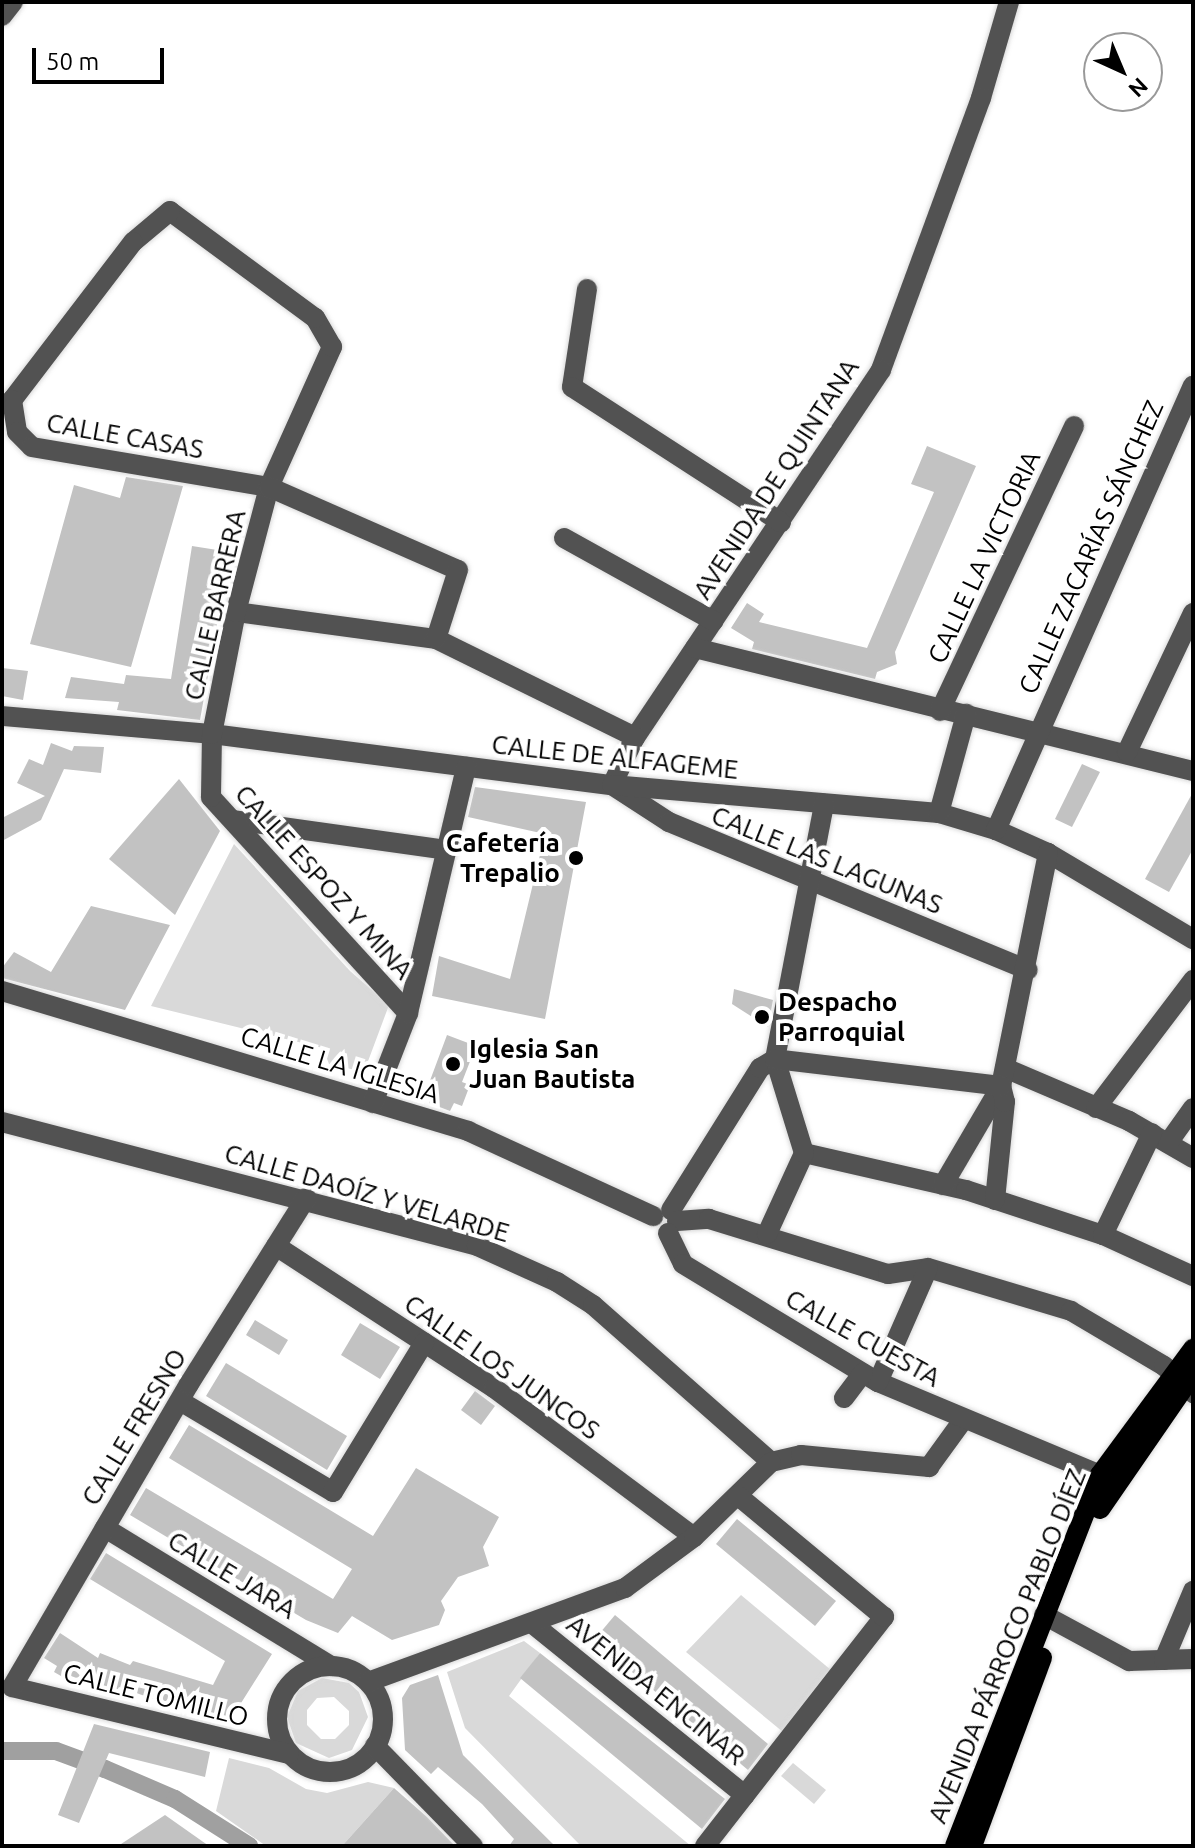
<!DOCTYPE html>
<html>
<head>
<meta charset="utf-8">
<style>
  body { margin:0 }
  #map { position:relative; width:1195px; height:1848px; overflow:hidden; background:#fff; font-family:Ubuntu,sans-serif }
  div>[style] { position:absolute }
  .green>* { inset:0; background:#d9d9d9 }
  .canal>* { height:18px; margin:-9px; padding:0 9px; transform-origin:9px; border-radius:9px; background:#a0a0a0 }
  .building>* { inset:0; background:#c2c2c2 }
  .roads { filter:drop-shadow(0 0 2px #dbdbdb) drop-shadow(0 0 2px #dbdbdb) }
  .minor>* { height:20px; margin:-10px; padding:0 10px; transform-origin:10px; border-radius:10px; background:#525252 }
  .minor>.ring { margin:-10px; padding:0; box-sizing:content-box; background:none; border:20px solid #525252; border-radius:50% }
  .major>* { height:20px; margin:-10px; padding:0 10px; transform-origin:10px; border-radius:10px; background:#000 }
  .dots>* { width:22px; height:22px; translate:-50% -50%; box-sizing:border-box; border:4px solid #fff; border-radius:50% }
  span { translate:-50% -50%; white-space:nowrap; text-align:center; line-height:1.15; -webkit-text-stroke:8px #fff; paint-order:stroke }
  .street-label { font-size:26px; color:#000 }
  .poi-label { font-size:26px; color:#000; font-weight:700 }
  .right { translate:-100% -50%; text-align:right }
  .left { translate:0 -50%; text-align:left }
  .frame { position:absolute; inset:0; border:4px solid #000; pointer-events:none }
  .north { position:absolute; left:1083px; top:32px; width:80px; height:80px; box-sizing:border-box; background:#fff; border:2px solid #999; border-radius:50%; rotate:136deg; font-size:22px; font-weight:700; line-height:32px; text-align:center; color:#000 }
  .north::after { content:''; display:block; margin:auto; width:28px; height:36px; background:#000; clip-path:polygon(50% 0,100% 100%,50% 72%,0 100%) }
  .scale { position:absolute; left:32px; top:48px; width:132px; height:36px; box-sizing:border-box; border:4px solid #000; border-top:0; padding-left:10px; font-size:24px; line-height:28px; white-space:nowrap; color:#000; -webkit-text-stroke:6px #fff; paint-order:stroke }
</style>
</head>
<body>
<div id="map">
  <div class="green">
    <i style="clip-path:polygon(234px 844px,350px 971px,389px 1005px,364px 1072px,329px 1064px,323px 1048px,151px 1006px)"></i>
    <i style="clip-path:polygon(741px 1595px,831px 1670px,783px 1732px,686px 1652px)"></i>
    <i style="clip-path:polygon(524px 1641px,540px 1653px,509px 1696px,691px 1846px,581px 1846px,465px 1728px,447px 1672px)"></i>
    <i style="clip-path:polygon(evenodd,322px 1678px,349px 1683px,359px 1692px,368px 1717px,352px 1750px,329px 1758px,296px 1743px,287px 1717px,298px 1691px,322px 1678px,334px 1697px,349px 1711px,349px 1725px,335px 1739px,321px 1739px,307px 1725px,307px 1710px,317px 1698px,334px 1697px)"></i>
    <i style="clip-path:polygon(229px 1758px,269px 1768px,306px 1789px,327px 1793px,368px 1782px,394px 1788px,342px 1846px,266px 1846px,216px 1811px)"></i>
    <i style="clip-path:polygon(793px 1763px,826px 1790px,814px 1804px,781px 1776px)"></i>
  </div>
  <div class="canal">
    <i style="left:2px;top:1751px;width:54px"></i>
    <i style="left:56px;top:1751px;width:52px;rotate:20.2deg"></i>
    <i style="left:105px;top:1769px;width:76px;rotate:23.2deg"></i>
    <i style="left:175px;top:1799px;width:88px;rotate:32.4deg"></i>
  </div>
  <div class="building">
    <i style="clip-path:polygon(927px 446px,976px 466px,895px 652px,897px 664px,877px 672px,875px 679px,752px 649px,754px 642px,731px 628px,747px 603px,764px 614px,759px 622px,867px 648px,934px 492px,911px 484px)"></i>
    <i style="clip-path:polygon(126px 477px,183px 486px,131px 667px,30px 644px,74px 485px,120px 498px)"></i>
    <i style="clip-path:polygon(192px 546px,230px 552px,200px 720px,117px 710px,119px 702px,65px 698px,71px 677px,124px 684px,126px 675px,171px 679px)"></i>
    <i style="clip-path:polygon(2px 668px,28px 671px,23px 700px,2px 696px)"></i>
    <i style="clip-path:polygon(51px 743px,72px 751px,74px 746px,104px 747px,101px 773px,64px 769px,41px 820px,2px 841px,2px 818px,45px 796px,17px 783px,29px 759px,43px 765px)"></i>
    <i style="clip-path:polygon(1082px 764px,1100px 772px,1072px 827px,1055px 819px)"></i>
    <i style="clip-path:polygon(179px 779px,220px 831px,175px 915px,109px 859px)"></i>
    <i style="clip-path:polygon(475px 787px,586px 802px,545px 1019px,432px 996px,439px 956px,510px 979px,545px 834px,468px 817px)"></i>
    <i style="clip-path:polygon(1193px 792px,1193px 849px,1169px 892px,1145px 879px)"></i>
    <i style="clip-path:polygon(91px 906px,170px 925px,125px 1010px,2px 978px,2px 968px,14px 952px,51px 972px)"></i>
    <i style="clip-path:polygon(734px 989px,773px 1000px,768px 1027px,732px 1004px)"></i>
    <i style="clip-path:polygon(447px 1035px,476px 1046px,462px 1082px,470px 1085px,462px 1106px,454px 1103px,450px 1111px,429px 1103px,432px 1096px,425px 1094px)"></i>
    <i style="clip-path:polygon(255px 1320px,288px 1340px,279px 1355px,246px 1335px)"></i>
    <i style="clip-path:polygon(360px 1323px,400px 1347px,380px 1379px,341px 1355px)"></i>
    <i style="clip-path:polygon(226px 1363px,347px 1436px,327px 1470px,206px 1396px)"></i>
    <i style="clip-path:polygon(475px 1391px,495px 1406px,481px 1425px,461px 1410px)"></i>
    <i style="clip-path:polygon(189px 1425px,373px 1536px,416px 1468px,499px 1517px,483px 1547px,489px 1566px,458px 1577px,441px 1601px,445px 1610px,439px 1625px,392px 1640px,352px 1616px,338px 1633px,306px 1620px,130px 1515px,146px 1488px,333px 1599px,352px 1569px,169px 1458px)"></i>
    <i style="clip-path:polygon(737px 1519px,836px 1601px,815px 1626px,716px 1544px)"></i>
    <i style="clip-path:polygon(106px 1553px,272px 1654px,231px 1719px,168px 1699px,165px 1703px,119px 1687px,116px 1692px,71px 1676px,68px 1680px,54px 1672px,57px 1666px,44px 1658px,60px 1633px,98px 1658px,100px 1653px,130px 1665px,133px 1661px,213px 1685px,225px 1661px,90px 1579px)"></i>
    <i style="clip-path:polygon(615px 1615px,768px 1744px,748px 1770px,594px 1640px)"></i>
    <i style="clip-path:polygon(540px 1653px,725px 1799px,702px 1829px,520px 1678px)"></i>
    <i style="clip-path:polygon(438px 1675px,463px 1755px,555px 1846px,509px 1846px,514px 1839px,482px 1804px,438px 1767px,431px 1774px,405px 1750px,402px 1698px,410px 1685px)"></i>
    <i style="clip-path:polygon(94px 1724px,210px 1752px,205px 1777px,109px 1753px,79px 1823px,58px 1815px)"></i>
    <i style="clip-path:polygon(394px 1788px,427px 1817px,455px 1846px,342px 1846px)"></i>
    <i style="clip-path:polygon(165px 1815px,209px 1846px,118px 1846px)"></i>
  </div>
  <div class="roads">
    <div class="minor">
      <i style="left:1009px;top:2px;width:100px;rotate:106.3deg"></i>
      <i style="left:981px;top:98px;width:290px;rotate:110.2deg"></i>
      <i style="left:881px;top:370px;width:442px;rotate:123.8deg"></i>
      <i style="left:635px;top:737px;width:53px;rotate:115.6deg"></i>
      <i style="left:612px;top:785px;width:68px;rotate:33deg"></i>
      <i style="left:669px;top:822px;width:388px;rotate:22.4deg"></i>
      <i style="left:2px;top:16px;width:18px;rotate:-52deg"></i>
      <i style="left:587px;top:289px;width:99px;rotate:98.7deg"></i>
      <i style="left:572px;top:387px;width:249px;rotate:32.9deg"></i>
      <i style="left:564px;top:538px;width:171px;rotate:29deg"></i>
      <i style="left:236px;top:612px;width:202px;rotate:7.7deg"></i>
      <i style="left:436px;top:639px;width:222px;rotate:26.2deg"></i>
      <i style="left:695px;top:648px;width:513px;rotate:13.87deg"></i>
      <i style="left:940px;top:711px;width:315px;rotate:-64.8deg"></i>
      <i style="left:2px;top:716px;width:211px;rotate:4.9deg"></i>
      <i style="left:212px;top:734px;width:403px;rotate:7.3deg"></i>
      <i style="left:612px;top:785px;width:328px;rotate:4.9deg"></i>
      <i style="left:939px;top:813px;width:59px;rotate:16.6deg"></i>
      <i style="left:996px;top:830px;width:57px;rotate:23.9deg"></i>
      <i style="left:1048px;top:853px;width:169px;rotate:30.7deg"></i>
      <i style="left:1127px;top:752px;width:154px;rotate:-64.6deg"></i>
      <i style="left:939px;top:813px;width:103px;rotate:-74.7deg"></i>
      <i style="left:233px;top:820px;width:216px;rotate:8deg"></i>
      <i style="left:996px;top:830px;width:486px;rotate:-66.1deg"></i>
      <i style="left:2px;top:991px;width:487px;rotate:16.7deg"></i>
      <i style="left:468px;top:1131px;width:204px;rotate:24.7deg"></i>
      <i style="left:408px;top:1013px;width:292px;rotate:-132.4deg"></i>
      <i style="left:211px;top:797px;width:63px;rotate:-89.1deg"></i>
      <i style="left:212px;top:734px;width:124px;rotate:-78.9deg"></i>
      <i style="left:236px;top:612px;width:129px;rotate:-75.2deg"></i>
      <i style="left:269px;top:487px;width:154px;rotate:-65.8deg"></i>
      <i style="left:332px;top:347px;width:34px;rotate:-120deg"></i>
      <i style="left:315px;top:318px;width:180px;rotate:-143.6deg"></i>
      <i style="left:170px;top:211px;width:48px;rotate:140deg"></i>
      <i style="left:133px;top:242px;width:199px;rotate:127.4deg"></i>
      <i style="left:12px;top:400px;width:32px;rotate:81deg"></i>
      <i style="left:17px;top:432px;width:21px;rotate:45deg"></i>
      <i style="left:32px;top:447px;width:240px;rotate:9.6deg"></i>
      <i style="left:269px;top:487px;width:206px;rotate:23.7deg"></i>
      <i style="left:458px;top:570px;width:72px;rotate:107.7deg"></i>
      <i style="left:1005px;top:1068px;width:135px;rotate:23.1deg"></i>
      <i style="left:1129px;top:1121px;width:74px;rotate:30deg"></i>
      <i style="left:373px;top:1103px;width:97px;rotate:-68.7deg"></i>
      <i style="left:408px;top:1013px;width:253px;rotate:-76.7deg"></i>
      <i style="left:1096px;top:1108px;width:161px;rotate:-52.8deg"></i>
      <i style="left:2px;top:1122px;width:491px;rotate:14.6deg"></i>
      <i style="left:477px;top:1246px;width:88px;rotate:24.2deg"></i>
      <i style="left:557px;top:1282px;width:43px;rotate:32.6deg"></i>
      <i style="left:593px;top:1305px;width:237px;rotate:41.4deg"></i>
      <i style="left:771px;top:1462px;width:31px;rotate:-13deg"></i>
      <i style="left:801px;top:1455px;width:129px;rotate:5.4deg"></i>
      <i style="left:929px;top:1467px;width:58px;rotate:-54.1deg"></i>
      <i style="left:1168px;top:1143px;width:43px;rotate:-54.5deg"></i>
      <i style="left:804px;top:1153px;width:166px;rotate:12.9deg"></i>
      <i style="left:966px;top:1190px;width:144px;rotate:18.2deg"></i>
      <i style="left:1103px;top:1235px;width:99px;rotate:24.5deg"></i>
      <i style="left:943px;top:1185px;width:115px;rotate:-59.6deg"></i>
      <i style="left:1001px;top:1086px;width:238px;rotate:-78.6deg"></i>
      <i style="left:995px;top:1200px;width:99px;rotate:-84.2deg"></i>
      <i style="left:1005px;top:1102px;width:16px;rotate:-104deg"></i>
      <i style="left:671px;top:1210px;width:168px;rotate:-57.9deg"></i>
      <i style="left:760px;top:1068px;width:17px;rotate:-31deg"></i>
      <i style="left:775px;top:1059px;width:260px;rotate:-79.1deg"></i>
      <i style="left:677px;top:1221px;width:32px;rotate:-4deg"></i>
      <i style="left:709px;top:1219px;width:187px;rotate:17.1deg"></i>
      <i style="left:888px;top:1274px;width:40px;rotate:-8.5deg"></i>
      <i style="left:928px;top:1268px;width:149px;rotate:16.7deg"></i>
      <i style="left:1071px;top:1311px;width:108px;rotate:30.6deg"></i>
      <i style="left:1164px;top:1366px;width:40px;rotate:43deg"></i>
      <i style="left:668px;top:1233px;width:34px;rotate:64deg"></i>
      <i style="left:683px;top:1264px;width:228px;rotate:31.2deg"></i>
      <i style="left:878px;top:1382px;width:241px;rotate:22.7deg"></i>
      <i style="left:767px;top:1234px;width:89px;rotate:-65.4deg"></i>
      <i style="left:804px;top:1153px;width:98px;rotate:-107.1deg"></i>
      <i style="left:775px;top:1059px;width:228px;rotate:6.8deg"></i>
      <i style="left:1103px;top:1235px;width:113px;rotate:-64.3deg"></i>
      <i style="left:276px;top:1246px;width:260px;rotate:33.1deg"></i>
      <i style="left:494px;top:1388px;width:249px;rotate:36.7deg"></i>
      <i style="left:878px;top:1382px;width:124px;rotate:-66.3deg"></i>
      <i style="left:844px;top:1398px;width:31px;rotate:-53deg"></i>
      <i style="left:180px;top:1401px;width:178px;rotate:30.7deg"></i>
      <i style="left:333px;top:1492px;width:175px;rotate:-58.6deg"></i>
      <i style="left:105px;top:1528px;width:265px;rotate:31.4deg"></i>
      <i style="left:1044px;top:1615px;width:97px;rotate:28.4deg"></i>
      <i style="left:1129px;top:1661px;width:64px;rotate:-1.8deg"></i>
      <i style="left:534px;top:1625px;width:271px;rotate:38.9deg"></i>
      <i style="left:1164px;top:1660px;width:75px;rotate:-67.2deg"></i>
      <i class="ring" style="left:277px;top:1666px;width:86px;height:86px"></i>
      <i style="left:368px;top:1682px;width:274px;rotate:-20.1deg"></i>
      <i style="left:625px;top:1588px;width:86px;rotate:-36.5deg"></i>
      <i style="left:694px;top:1537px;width:107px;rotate:-44.2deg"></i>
      <i style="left:375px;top:1746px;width:140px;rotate:45.6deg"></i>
      <i style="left:289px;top:1754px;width:285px;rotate:-166.4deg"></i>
      <i style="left:12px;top:1687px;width:351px;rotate:-59.7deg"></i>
      <i style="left:189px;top:1384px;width:220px;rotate:-57.8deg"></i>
      <i style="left:705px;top:1846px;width:291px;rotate:-52deg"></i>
      <i style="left:884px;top:1617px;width:190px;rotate:-140.3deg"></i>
    </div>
    <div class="major">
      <i style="left:1100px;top:1509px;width:164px;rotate:-55.4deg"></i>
      <i style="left:955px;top:1846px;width:398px;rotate:-68.7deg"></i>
      <i style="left:1100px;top:1475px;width:157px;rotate:-53.6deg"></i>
      <i style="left:972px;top:1846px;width:201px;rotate:-69.6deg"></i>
    </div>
  </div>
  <div class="dots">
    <i style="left:576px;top:858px;background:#000"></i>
    <i style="left:762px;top:1017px;background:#000"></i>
    <i style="left:453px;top:1064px;background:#000"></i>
  </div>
  <div class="street-label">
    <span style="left:125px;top:436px;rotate:10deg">CALLE CASAS</span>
    <span style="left:776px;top:479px;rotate:-57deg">AVENIDA DE QUINTANA</span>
    <span style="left:1091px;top:547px;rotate:-66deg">CALLE ZACARÍAS SÁNCHEZ</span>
    <span style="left:984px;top:557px;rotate:-65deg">CALLE LA VICTORIA</span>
    <span style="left:215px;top:605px;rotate:-77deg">CALLE BARRERA</span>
    <span style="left:615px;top:757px;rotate:6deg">CALLE DE ALFAGEME</span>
    <span style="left:827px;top:860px;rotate:22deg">CALLE LAS LAGUNAS</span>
    <span style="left:324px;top:882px;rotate:48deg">CALLE ESPOZ Y MINA</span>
    <span style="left:340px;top:1065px;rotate:17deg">CALLE LA IGLESIA</span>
    <span style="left:367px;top:1193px;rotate:16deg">CALLE DAOÍZ Y VELARDE</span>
    <span style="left:863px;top:1338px;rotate:29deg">CALLE CUESTA</span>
    <span style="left:502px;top:1367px;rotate:35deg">CALLE LOS JUNCOS</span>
    <span style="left:134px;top:1427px;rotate:-59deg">CALLE FRESNO</span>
    <span style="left:232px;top:1575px;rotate:31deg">CALLE JARA</span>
    <span style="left:1007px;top:1646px;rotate:-68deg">AVENIDA PÁRROCO PABLO DÍEZ</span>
    <span style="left:656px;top:1690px;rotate:39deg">AVENIDA ENCINAR</span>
    <span style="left:156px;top:1695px;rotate:14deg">CALLE TOMILLO</span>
  </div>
  <div class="poi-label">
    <span class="right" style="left:560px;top:858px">Cafetería<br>Trepalio</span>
    <span class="left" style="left:778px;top:1017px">Despacho<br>Parroquial</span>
    <span class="left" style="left:469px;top:1064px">Iglesia San<br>Juan Bautista</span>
  </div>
  <div class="frame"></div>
  <div class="north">N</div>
  <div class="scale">50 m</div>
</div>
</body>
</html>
